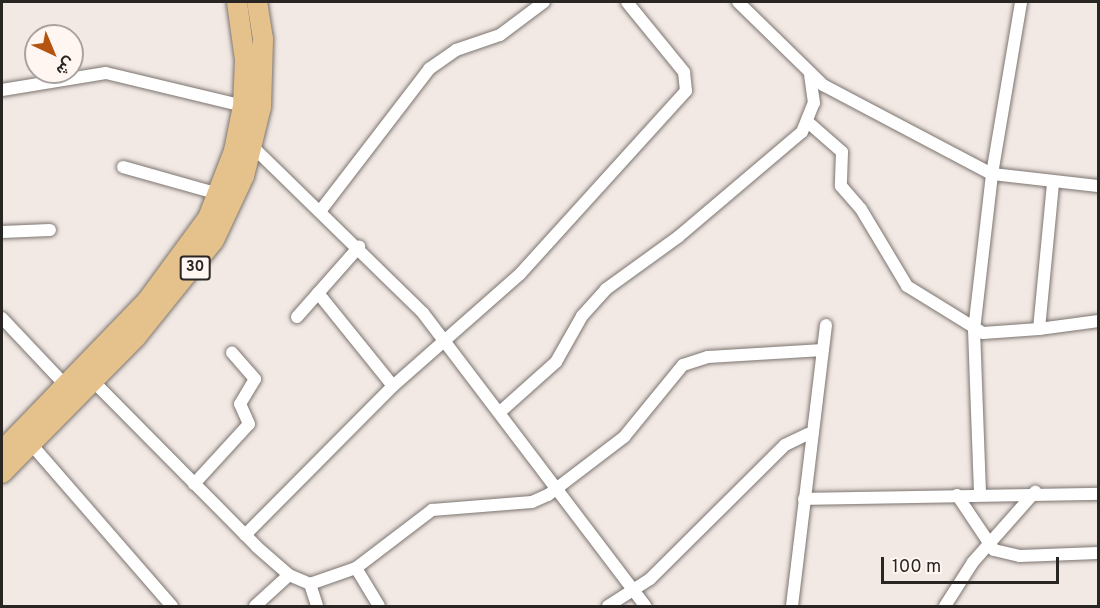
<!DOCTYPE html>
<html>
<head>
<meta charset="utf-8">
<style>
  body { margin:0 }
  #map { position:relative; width:1100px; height:608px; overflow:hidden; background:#f2e9e4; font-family:Overpass,Vazirmatn,sans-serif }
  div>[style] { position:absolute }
  .roads { filter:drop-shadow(0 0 2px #7c7470) drop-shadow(0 0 2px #7c7470) }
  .street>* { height:12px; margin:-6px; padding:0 6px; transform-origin:6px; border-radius:6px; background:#fff }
  .primary>* { height:20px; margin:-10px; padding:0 10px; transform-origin:10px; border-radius:10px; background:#e5c18b }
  span { translate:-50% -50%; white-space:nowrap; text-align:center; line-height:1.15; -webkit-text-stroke:5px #fff6f1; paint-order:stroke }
  .shield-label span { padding:2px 4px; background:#fff6f1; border:2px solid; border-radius:4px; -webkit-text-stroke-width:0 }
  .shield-label { font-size:15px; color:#282523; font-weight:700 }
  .frame { position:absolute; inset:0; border:3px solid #282523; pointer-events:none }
  .north { position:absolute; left:24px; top:24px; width:60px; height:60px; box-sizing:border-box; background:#fff6f1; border:2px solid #a9a29f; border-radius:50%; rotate:136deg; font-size:16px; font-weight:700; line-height:24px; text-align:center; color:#282523 }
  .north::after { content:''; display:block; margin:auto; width:21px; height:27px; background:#b55410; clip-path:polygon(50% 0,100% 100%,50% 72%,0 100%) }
  .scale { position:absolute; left:881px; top:557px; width:178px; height:27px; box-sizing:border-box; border:3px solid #282523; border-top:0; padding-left:8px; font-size:18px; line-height:21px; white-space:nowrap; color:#282523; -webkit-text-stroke:4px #fff6f1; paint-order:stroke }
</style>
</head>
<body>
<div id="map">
  <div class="roads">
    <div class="street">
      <i style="left:738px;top:2px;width:119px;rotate:44.3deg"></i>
      <i style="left:823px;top:85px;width:191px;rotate:27.8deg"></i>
      <i style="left:992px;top:174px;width:174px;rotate:-80.4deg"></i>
      <i style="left:2px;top:90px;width:105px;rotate:-9.3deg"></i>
      <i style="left:106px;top:73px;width:141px;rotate:13.5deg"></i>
      <i style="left:809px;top:123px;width:44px;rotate:41.3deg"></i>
      <i style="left:842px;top:152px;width:34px;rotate:92deg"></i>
      <i style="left:841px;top:186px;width:30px;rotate:49deg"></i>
      <i style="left:861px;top:209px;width:90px;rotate:59.1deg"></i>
      <i style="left:907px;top:286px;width:89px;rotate:31.7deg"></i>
      <i style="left:983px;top:333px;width:56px;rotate:-4.1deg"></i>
      <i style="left:1039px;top:329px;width:146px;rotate:-84.5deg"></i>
      <i style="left:253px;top:147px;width:238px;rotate:44.3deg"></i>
      <i style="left:423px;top:313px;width:368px;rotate:52.8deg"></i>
      <i style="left:123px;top:167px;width:100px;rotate:15.7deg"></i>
      <i style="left:321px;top:210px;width:178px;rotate:-52.5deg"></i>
      <i style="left:429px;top:69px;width:33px;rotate:-35deg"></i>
      <i style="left:456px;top:50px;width:46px;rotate:-18.8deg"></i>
      <i style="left:500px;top:35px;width:55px;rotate:-36.9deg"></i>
      <i style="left:2px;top:232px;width:48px;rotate:-2.4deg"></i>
      <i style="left:318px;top:293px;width:119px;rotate:51.1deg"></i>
      <i style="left:297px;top:317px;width:94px;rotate:-48.5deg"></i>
      <i style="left:2px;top:318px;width:93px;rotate:46.7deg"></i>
      <i style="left:1039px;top:329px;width:60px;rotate:-7.7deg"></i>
      <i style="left:93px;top:381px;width:233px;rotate:45.3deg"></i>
      <i style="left:257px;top:547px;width:43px;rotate:41.2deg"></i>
      <i style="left:289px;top:575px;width:23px;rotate:23deg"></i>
      <i style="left:310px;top:584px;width:49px;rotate:-19.2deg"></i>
      <i style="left:356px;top:568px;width:96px;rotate:-37.3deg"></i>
      <i style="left:432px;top:510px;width:100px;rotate:-4.6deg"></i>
      <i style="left:532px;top:502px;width:17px;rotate:-24deg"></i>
      <i style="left:548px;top:495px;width:96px;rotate:-37.3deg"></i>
      <i style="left:624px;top:437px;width:93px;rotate:-50.7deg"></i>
      <i style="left:683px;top:365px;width:26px;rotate:-18deg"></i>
      <i style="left:708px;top:357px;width:115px;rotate:-3.5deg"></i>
      <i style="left:500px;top:412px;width:75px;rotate:-41.8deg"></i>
      <i style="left:556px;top:362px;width:53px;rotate:-60.5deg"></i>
      <i style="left:582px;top:316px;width:36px;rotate:-48deg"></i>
      <i style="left:606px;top:289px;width:89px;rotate:-35.8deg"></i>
      <i style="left:678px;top:237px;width:162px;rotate:-40.3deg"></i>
      <i style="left:802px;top:132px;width:31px;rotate:-68deg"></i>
      <i style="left:814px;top:103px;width:28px;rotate:-98deg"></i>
      <i style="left:31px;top:444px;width:215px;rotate:49deg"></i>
      <i style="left:194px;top:484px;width:81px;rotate:-47.5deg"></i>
      <i style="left:249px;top:424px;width:22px;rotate:-114deg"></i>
      <i style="left:240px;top:404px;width:29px;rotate:-59deg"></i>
      <i style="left:255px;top:379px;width:35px;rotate:-131deg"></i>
      <i style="left:980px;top:493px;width:163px;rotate:-92.1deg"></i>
      <i style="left:974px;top:330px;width:157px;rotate:-83.4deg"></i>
      <i style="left:992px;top:174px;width:107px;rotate:6.5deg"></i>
      <i style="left:957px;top:495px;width:66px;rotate:56.1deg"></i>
      <i style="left:994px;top:550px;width:27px;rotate:13deg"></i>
      <i style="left:1020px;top:556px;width:78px;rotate:-2.2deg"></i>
      <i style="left:804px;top:499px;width:294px;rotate:-1deg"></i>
      <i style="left:245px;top:535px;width:210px;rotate:-45.2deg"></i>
      <i style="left:393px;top:386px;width:169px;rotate:-41.4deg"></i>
      <i style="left:520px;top:274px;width:247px;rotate:-47.8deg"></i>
      <i style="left:686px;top:91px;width:19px;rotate:-96deg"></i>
      <i style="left:684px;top:72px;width:90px;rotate:-129.2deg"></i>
      <i style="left:356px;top:568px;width:44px;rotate:58.8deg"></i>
      <i style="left:310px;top:584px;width:23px;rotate:72deg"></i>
      <i style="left:255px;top:606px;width:46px;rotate:-42.4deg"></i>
      <i style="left:608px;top:606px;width:50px;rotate:-32.7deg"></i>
      <i style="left:650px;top:579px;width:190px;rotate:-44.8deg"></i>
      <i style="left:785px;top:445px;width:25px;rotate:-26deg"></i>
      <i style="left:792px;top:606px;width:283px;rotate:-83.1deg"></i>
      <i style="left:945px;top:606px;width:52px;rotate:-57.5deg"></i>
      <i style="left:973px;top:562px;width:94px;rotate:-48.5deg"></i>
    </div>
    <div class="primary">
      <i style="left:2px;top:451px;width:209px;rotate:-46deg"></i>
      <i style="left:147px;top:301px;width:103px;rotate:-53.7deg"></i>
      <i style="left:208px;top:218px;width:72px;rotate:-68.8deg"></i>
      <i style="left:234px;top:151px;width:46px;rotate:-78.7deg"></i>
      <i style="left:243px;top:106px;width:46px;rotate:-87.5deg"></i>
      <i style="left:245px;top:60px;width:59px;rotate:-97.9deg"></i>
      <i style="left:2px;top:473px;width:191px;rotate:-45.4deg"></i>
      <i style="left:136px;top:337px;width:124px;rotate:-51.2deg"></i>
      <i style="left:214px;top:240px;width:71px;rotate:-64.9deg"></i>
      <i style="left:244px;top:176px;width:71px;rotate:-76.2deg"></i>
      <i style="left:261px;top:107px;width:68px;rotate:-88.3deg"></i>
      <i style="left:263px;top:39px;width:37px;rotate:-99deg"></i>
    </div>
  </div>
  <div class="shield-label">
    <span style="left:195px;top:268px">30</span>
  </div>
  <div class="frame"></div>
  <div class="north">ش</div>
  <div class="scale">100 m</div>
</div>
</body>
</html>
